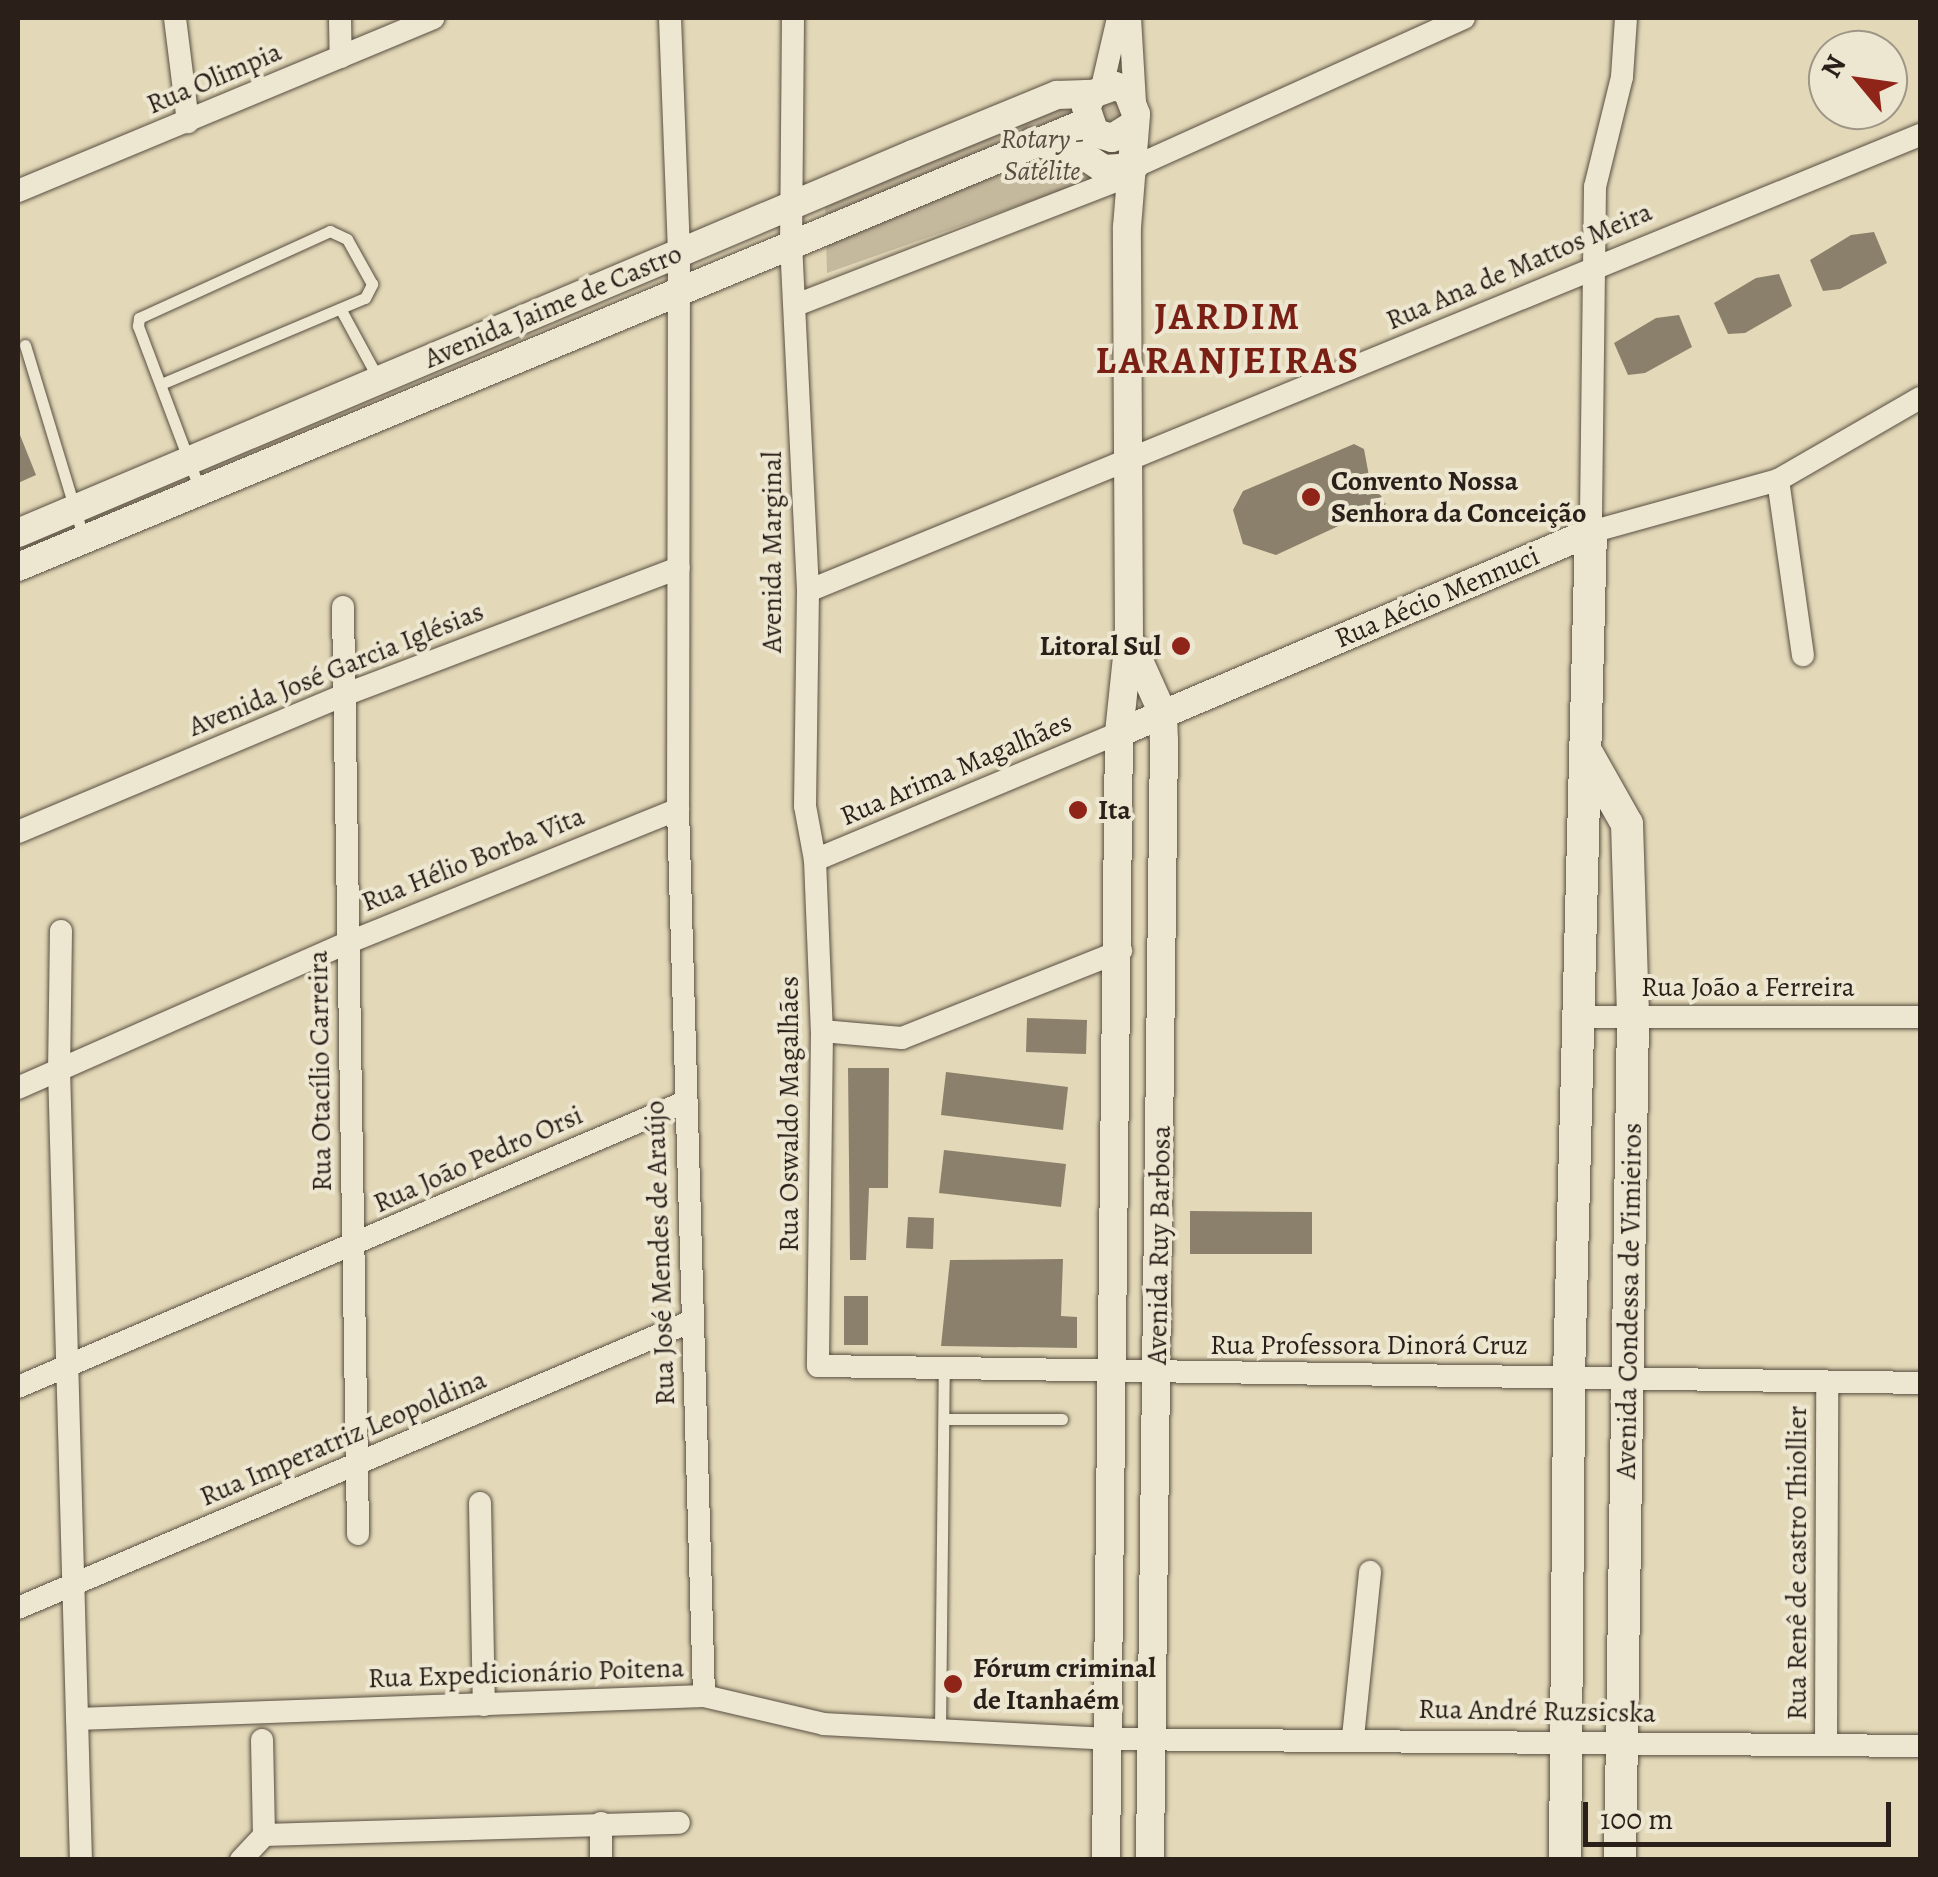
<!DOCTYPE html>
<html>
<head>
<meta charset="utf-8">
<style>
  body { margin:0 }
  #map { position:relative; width:1938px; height:1877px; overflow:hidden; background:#e3d9b8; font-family:Alegreya,serif }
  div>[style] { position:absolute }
  .green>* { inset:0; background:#c4b99d }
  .building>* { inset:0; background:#8b806c }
  .roads { filter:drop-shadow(0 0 2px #594e41) drop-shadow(0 0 2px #594e41) }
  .service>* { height:11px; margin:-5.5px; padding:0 5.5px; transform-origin:5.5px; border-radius:5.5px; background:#ede6d1 }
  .minor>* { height:22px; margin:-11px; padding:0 11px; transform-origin:11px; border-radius:11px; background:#ede6d1 }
  .tertiary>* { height:28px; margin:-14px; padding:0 14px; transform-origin:14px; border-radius:14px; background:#ede6d1 }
  .secondary>* { height:32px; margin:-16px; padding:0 16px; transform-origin:16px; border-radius:16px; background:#ede6d1 }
  .dots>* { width:28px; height:28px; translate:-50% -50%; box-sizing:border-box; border:5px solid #ede6d1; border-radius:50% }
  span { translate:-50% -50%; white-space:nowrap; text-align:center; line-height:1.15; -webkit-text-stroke:8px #ede6d1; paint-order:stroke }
  .street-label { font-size:28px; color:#2b1f19 }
  .park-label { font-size:28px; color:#594d41; font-style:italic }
  .poi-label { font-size:28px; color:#2b1f19; font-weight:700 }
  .left { translate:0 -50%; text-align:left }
  .right { translate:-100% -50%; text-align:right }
  .district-label { font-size:38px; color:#7a1f14; font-weight:700; letter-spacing:2.5px }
  .frame { position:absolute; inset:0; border:20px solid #2b1f19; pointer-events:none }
  .north { position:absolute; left:1808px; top:30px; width:100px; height:100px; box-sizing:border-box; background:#ede6d1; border:2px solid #9f9687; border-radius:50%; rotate:299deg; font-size:28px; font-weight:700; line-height:40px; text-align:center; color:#2b1f19 }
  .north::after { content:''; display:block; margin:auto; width:35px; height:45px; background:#8f2418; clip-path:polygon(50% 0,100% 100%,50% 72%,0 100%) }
  .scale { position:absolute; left:1583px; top:1802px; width:308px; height:45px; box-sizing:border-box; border:5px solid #2b1f19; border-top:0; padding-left:12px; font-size:30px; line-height:35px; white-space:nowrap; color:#2b1f19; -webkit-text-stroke:8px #ede6d1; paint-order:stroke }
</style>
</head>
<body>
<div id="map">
  <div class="green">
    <i style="clip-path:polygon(1111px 95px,1124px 109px,1121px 151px,1100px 177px,827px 273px,825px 198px,1057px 106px)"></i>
  </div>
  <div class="building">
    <i style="clip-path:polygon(1874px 232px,1887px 263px,1840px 289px,1823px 291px,1810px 260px,1851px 235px)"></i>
    <i style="clip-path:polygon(1779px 274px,1792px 306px,1745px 333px,1728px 334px,1714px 303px,1756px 278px)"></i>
    <i style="clip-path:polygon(1679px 315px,1692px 347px,1645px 373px,1628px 375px,1614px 343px,1656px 318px)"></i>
    <i style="clip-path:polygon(18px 430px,36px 475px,18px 483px)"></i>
    <i style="clip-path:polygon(1354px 444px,1364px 449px,1369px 476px,1386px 504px,1276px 555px,1243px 544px,1233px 510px,1243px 491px)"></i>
    <i style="clip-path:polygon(1027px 1018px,1087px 1020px,1086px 1054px,1026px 1052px)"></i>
    <i style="clip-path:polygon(848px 1068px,889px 1068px,888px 1188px,869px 1188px,866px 1260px,850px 1260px)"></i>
    <i style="clip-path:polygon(946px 1072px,1068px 1087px,1063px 1130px,941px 1115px)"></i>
    <i style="clip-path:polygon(944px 1150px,1066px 1164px,1061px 1207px,939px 1193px)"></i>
    <i style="clip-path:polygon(1190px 1211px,1312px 1212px,1312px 1254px,1190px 1254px)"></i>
    <i style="clip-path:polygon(908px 1217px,934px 1218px,933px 1249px,906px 1248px)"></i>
    <i style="clip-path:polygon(1063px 1259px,1061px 1316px,1077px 1317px,1077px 1348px,941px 1346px,950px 1260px)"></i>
    <i style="clip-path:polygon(844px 1296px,868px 1296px,868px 1345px,844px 1345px)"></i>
  </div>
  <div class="roads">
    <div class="service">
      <i style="left:341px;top:310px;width:80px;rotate:61.5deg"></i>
      <i style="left:25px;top:345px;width:203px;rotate:73.1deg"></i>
      <i style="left:161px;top:384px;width:221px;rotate:-22.9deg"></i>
      <i style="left:365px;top:298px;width:16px;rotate:-63deg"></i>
      <i style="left:372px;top:284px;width:51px;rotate:-119.1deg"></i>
      <i style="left:347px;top:239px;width:19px;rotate:-155deg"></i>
      <i style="left:330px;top:231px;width:210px;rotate:155.5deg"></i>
      <i style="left:139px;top:318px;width:8px;rotate:97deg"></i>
      <i style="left:138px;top:326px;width:175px;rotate:69.3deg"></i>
      <i style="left:944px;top:1419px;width:118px"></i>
      <i style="left:940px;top:1730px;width:360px;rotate:-89.4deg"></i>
    </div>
    <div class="minor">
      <i style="left:175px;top:18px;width:105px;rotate:82.9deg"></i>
      <i style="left:340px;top:18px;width:39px;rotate:89deg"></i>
      <i style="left:670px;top:18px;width:235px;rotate:87.8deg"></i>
      <i style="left:679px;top:253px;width:556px;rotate:90.1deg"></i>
      <i style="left:678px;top:809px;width:887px;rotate:88.32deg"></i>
      <i style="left:793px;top:18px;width:225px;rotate:90.5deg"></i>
      <i style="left:791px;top:243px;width:348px;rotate:87.2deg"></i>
      <i style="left:808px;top:591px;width:215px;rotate:90.8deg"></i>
      <i style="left:805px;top:806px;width:55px;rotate:79.5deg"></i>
      <i style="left:815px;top:860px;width:171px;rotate:87.7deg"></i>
      <i style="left:822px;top:1031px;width:335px;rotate:90.7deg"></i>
      <i style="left:818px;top:1366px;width:1102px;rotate:0.88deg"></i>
      <i style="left:1130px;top:18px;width:84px;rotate:86.6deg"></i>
      <i style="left:1626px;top:18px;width:59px;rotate:93.9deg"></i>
      <i style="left:1622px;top:77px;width:113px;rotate:103.8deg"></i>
      <i style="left:1595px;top:187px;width:345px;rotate:90.7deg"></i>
      <i style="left:1591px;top:532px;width:194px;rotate:-15.5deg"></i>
      <i style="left:1778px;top:480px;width:164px;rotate:-30deg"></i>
      <i style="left:1102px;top:87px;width:71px;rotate:-76.9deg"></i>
      <i style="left:1134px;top:167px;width:362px;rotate:-24.3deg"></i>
      <i style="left:18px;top:191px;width:450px;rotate:-22.6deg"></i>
      <i style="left:796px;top:305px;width:340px;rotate:-21.2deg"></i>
      <i style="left:1778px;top:480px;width:177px;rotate:81.9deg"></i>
      <i style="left:808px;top:591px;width:1202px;rotate:-22.3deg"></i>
      <i style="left:343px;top:607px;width:927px;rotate:89.07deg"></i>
      <i style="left:18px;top:832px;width:354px;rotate:-22.8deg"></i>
      <i style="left:344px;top:695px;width:358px;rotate:-20.8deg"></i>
      <i style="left:815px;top:860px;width:329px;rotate:-22.7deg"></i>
      <i style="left:61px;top:931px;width:138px;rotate:90.8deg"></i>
      <i style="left:59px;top:1069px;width:791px;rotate:88.41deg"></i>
      <i style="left:1576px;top:1017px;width:344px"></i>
      <i style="left:822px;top:1031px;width:80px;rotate:5deg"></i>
      <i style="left:902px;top:1038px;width:236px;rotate:-21.7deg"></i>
      <i style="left:18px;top:1088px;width:360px;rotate:-23.8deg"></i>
      <i style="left:347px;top:943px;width:357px;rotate:-22deg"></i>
      <i style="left:18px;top:1387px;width:725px;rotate:-23.14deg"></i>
      <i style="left:480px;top:1503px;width:202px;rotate:88.9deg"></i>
      <i style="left:18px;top:1608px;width:733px;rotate:-23.07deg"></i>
      <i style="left:77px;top:1719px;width:627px;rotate:-2.1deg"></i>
      <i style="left:704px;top:1696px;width:123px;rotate:13.1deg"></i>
      <i style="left:824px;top:1724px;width:283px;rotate:3deg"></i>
      <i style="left:1107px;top:1739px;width:813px;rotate:0.49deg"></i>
      <i style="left:1353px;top:1737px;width:166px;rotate:-84.1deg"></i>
      <i style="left:1826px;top:1744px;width:362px;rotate:-89.8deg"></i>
      <i style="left:601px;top:1823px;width:37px;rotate:90deg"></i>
      <i style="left:264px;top:1835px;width:415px;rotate:-1.7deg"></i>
      <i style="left:241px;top:1860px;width:34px;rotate:-47deg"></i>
      <i style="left:264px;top:1835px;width:95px;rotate:-91.2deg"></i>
    </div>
    <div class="tertiary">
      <i style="left:1032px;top:142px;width:46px;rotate:11.3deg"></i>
      <i style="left:1077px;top:151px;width:32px;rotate:34deg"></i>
      <i style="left:1104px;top:169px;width:30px;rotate:-4deg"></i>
      <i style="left:18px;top:533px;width:972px;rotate:-22.95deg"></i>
      <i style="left:913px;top:154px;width:156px;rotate:-22.3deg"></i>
      <i style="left:1057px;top:95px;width:36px;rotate:-2deg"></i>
      <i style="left:18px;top:567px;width:1158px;rotate:-22.6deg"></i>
      <i style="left:1131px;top:643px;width:78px;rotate:65.7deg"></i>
      <i style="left:1163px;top:714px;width:26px;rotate:88deg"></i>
      <i style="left:1164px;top:740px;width:1120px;rotate:90.72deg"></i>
      <i style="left:1119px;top:733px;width:513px;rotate:-23.07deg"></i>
      <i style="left:1106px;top:1860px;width:1127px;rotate:-89.34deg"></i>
      <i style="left:1119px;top:733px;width:96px;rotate:-84deg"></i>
      <i style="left:1129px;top:638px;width:411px;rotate:-90.3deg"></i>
      <i style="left:1127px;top:227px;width:113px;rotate:-85.4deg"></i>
      <i style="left:1136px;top:114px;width:25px;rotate:-111deg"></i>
      <i style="left:1127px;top:91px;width:13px;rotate:-157deg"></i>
      <i style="left:1115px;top:86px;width:23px;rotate:160deg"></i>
      <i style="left:1093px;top:94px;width:15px;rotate:118deg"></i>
      <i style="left:1086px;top:107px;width:28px;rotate:71deg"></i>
      <i style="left:1095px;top:133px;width:18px;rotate:16deg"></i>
      <i style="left:1112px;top:138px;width:25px;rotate:-32deg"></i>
    </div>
    <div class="secondary">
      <i style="left:1588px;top:755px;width:79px;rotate:60.5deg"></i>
      <i style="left:1627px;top:824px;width:193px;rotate:88.2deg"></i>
      <i style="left:1633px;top:1017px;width:843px;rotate:90.88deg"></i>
      <i style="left:1565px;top:1860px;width:484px;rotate:-89.5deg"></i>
      <i style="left:1569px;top:1376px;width:844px;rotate:-88.51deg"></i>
    </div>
  </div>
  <div class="dots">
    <i style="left:1311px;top:497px;background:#8f2418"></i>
    <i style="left:1181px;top:646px;background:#8f2418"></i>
    <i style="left:1078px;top:810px;background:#8f2418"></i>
    <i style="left:953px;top:1684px;background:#8f2418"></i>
  </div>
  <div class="street-label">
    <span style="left:214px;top:78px;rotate:-23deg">Rua Olimpia</span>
    <span style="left:1519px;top:266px;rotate:-23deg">Rua Ana de Mattos Meira</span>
    <span style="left:553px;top:306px;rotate:-23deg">Avenida Jaime de Castro</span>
    <span style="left:772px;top:552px;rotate:-90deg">Avenida Marginal</span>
    <span style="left:1437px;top:597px;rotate:-23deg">Rua Aécio Mennuci</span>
    <span style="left:336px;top:669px;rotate:-22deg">Avenida José Garcia Iglésias</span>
    <span style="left:956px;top:769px;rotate:-23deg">Rua Arima Magalhães</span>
    <span style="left:473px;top:859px;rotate:-22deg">Rua Hélio Borba Vita</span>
    <span style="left:1748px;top:987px">Rua João a Ferreira</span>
    <span style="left:320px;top:1071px;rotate:-91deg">Rua Otacílio Carreira</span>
    <span style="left:789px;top:1114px;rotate:-90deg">Rua Oswaldo Magalhães</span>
    <span style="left:478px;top:1159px;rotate:-24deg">Rua João Pedro Orsi</span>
    <span style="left:1159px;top:1245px;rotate:-89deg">Avenida Ruy Barbosa</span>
    <span style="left:660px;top:1253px;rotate:-92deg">Rua José Mendes de Araújo</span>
    <span style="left:1629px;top:1301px;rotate:-89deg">Avenida Condessa de Vimieiros</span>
    <span style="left:1369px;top:1345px">Rua Professora Dinorá Cruz</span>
    <span style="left:343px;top:1438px;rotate:-23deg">Rua Imperatriz Leopoldina</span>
    <span style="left:1797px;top:1563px;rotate:-90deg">Rua Renê de castro Thiollier</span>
    <span style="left:526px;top:1673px;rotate:-2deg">Rua Expedicionário Poitena</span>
    <span style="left:1537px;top:1711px;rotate:1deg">Rua André Ruzsicska</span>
  </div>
  <div class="park-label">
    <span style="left:1042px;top:155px">Rotary -<br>Satélite</span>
  </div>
  <div class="poi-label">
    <span class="left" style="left:1331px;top:497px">Convento Nossa<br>Senhora da Conceição</span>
    <span class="right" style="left:1161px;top:646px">Litoral Sul</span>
    <span class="left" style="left:1098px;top:810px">Ita</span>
    <span class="left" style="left:973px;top:1684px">Fórum criminal<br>de Itanhaém</span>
  </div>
  <div class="district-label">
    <span style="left:1228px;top:339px">JARDIM<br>LARANJEIRAS</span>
  </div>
  <div class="frame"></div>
  <div class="north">N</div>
  <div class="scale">100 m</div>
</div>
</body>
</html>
